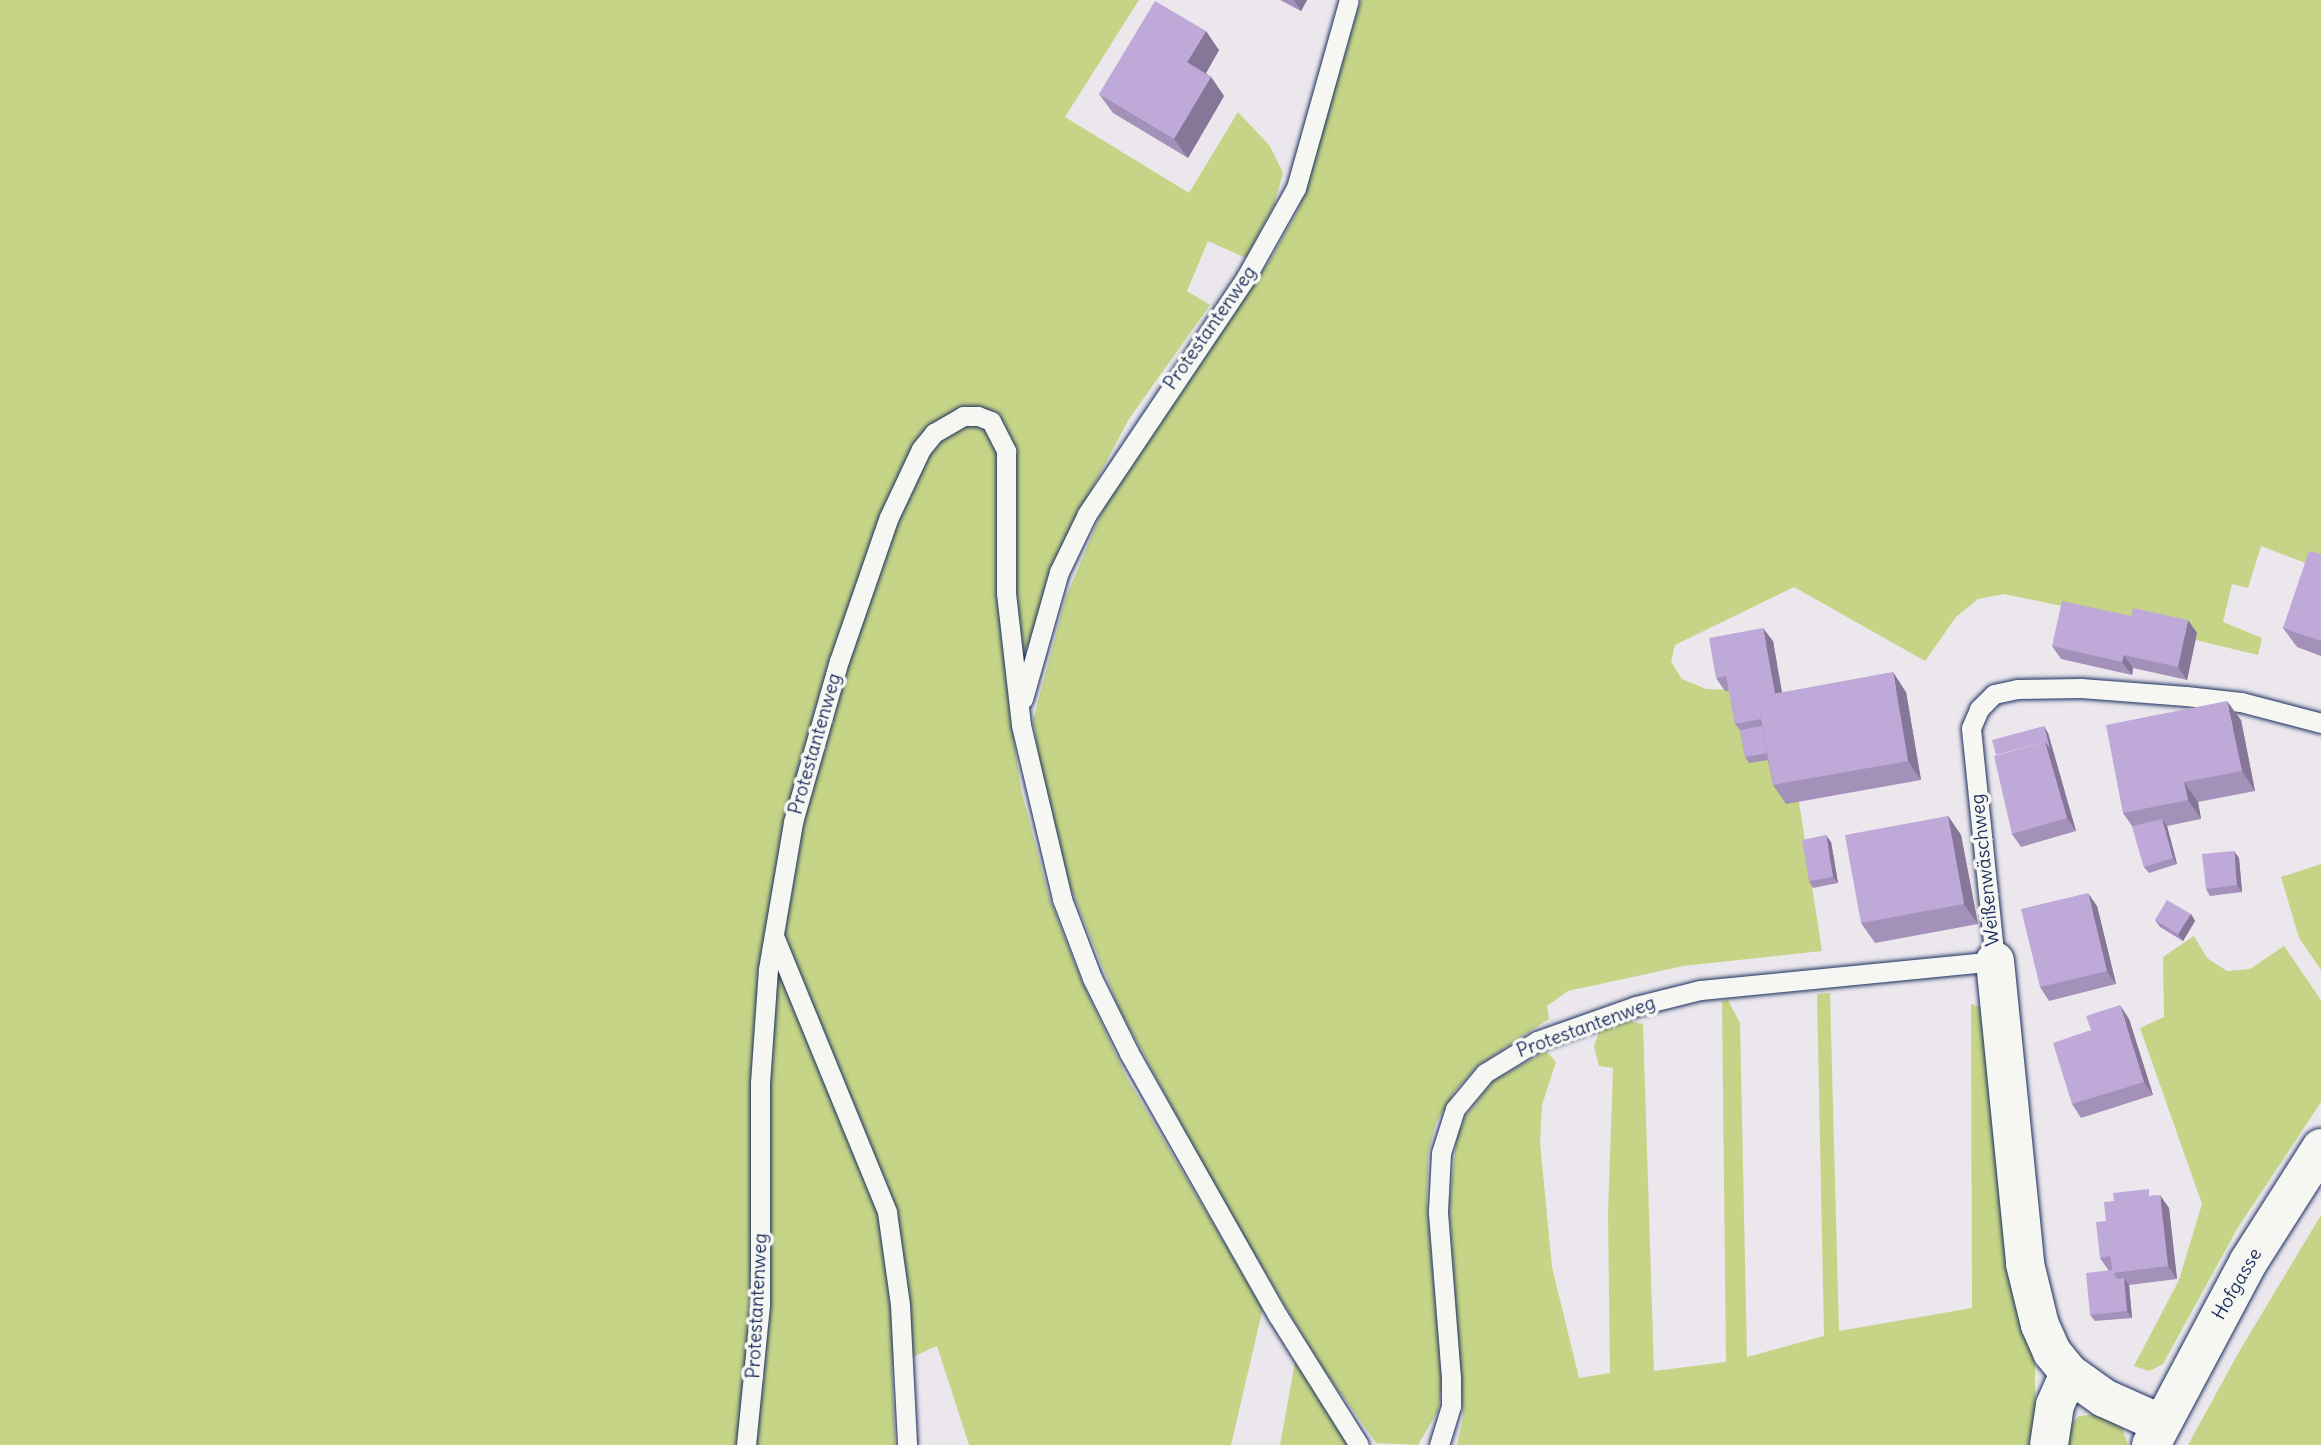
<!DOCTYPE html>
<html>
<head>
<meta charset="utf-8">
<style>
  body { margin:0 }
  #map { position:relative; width:2321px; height:1445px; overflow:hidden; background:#ebe7ed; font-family:Delius,sans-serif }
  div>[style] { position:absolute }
  .green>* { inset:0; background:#c6d488 }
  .roads { filter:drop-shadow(0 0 2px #1b2f5e) drop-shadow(0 0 2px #1b2f5e) }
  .service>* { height:19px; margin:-9.5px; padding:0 9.5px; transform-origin:9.5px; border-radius:9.5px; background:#f6f6f2 }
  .minor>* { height:38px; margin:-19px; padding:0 19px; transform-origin:19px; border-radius:19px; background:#f6f6f2 }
  .secondary>* { height:38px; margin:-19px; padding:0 19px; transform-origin:19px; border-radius:19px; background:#f6f6f2 }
  .wall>* { inset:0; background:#a491ba }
  .shaded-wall>* { inset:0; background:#867697 }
  .building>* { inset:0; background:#bfa9d8 }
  span { translate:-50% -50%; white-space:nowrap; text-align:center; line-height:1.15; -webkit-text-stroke:7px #f6f6f2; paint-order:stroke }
  .street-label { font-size:19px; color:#1b2f5e }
</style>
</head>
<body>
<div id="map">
  <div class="green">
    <i style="clip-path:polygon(0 0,1139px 0,1065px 117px,1189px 193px,1238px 112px,1270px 146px,1283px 173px,1274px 205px,1246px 258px,1208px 241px,1187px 291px,1210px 305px,1129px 419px,1085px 501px,1024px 655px,1012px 727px,1021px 789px,1050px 900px,1082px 982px,1127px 1078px,1263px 1308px,1231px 1445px,969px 1445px,937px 1346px,892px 1366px,895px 1445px,0 1445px)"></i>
    <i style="clip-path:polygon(1361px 0,2321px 0,2321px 569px,2261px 546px,2248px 588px,2232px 584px,2223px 622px,2262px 638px,2258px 655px,2196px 640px,2197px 634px,2004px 594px,1978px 599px,1956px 617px,1925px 661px,1794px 587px,1675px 645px,1671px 662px,1682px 679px,1706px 689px,1735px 690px,1778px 758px,1799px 802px,1822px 951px,1683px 966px,1568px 991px,1547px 1006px,1549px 1019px,1477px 1066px,1455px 1091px,1436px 1123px,1428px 1154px,1427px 1200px,1442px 1385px,1438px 1411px,1418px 1445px,1376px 1443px,1322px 1367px,1219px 1195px,1120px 1010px,1069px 884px,1044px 795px,1033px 720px,1066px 597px,1109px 495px,1142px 439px,1271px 259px,1299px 208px)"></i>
    <i style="clip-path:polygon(2321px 864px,2321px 970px,2299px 938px,2281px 877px)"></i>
    <i style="clip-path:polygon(2194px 936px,2207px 958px,2227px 971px,2250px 969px,2284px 946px,2321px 1000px,2321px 1102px,2237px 1229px,2163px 1364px,2149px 1371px,2134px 1366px,2179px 1280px,2202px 1204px,2140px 1028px,2164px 1017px,2163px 957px)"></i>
    <i style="clip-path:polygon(1830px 993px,1839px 1331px,1972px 1308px,1971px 1004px,1982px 1008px,2022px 1325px,2035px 1364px,2035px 1445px,1457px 1445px,1463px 1416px,1449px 1205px,1457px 1136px,1465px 1117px,1493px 1081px,1546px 1051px,1556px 1062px,1542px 1105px,1540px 1143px,1552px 1267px,1579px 1378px,1610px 1373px,1608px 1213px,1613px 1068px,1599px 1066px,1594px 1046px,1600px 1029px,1624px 1020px,1643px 1024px,1654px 1371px,1726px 1362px,1722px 1002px,1728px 1000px,1740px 1023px,1747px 1357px,1824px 1336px,1817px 994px)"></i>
    <i style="clip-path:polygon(2321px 1215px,2321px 1445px,2188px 1445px,2240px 1350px)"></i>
    <i style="clip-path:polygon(1295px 1362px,1349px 1445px,1280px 1445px)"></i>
    <i style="clip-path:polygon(2101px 1414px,2122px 1428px,2128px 1445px,2063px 1445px,2065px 1430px,2079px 1416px)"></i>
  </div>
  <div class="roads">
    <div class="service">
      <i style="left:1023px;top:699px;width:132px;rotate:-74.2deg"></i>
      <i style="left:1059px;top:572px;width:64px;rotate:-64.2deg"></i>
      <i style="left:1087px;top:514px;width:285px;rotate:-56.1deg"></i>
      <i style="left:1246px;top:277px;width:102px;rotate:-60.7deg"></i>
      <i style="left:1296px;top:188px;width:195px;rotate:-74.3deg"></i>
      <i style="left:774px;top:936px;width:298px;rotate:67.7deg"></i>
      <i style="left:887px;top:1212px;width:94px;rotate:82deg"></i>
      <i style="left:900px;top:1305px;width:140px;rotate:87.1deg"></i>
      <i style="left:746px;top:1445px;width:142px;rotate:-84.3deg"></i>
      <i style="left:760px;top:1304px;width:221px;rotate:-90deg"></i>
      <i style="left:760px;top:1083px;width:114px;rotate:-86deg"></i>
      <i style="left:768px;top:969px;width:149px;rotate:-80.3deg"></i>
      <i style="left:793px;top:822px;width:167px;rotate:-74.1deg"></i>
      <i style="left:839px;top:661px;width:152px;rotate:-70.9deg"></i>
      <i style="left:889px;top:517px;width:75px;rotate:-64.8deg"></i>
      <i style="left:921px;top:449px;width:21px;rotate:-51deg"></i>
      <i style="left:934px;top:433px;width:34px;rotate:-30deg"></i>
      <i style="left:963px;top:416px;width:15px"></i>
      <i style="left:978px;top:416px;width:14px;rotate:21deg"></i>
      <i style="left:991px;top:421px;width:34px;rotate:63deg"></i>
      <i style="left:1006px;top:451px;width:142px;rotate:90deg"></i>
      <i style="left:1006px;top:593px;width:133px;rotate:83.5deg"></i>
      <i style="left:1021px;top:725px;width:179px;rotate:76.7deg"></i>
      <i style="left:1062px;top:899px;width:85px;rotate:69.2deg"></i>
      <i style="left:1092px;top:978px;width:84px;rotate:63.7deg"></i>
      <i style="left:1129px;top:1053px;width:302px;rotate:60.5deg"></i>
      <i style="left:1278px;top:1316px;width:152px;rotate:57.9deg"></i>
      <i style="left:1439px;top:1445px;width:41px;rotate:-72.9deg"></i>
      <i style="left:1451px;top:1406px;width:28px;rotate:-90deg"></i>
      <i style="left:1451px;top:1378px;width:168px;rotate:-94.5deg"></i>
      <i style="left:1438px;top:1211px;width:58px;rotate:-87deg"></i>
      <i style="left:1441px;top:1153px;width:46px;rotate:-72.3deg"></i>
      <i style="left:1455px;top:1109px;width:47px;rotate:-50.2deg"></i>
      <i style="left:1485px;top:1073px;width:61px;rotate:-31.6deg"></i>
      <i style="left:1537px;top:1041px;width:105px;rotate:-19.5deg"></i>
      <i style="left:1636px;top:1006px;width:66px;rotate:-14deg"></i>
      <i style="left:1700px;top:990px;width:296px;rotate:-5.6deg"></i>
      <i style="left:1995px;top:961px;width:234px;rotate:-95.9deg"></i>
      <i style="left:1971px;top:728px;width:21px;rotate:-67deg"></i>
      <i style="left:1979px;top:709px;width:21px;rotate:-45deg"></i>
      <i style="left:1994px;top:694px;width:24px;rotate:-12deg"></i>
      <i style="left:2017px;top:689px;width:64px;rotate:-0.9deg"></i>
      <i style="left:2081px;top:688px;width:105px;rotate:4.4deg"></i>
      <i style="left:2186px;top:696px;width:55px;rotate:6.2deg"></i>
      <i style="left:2241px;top:702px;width:83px;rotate:14.7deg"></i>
    </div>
    <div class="minor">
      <i style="left:1995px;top:961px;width:304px;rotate:84.3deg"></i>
      <i style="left:2025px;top:1264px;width:63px;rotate:76.2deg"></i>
      <i style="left:2040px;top:1325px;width:30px;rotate:66deg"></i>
      <i style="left:2052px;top:1352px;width:27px;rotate:51deg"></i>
      <i style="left:2069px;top:1373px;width:43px;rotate:35.5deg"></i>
      <i style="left:2104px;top:1398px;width:61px;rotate:24.1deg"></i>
      <i style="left:2049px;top:1445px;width:40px;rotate:-81.5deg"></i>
      <i style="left:2055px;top:1405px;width:35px;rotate:-66deg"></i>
    </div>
    <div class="secondary">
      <i style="left:2151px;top:1445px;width:208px;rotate:-62deg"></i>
      <i style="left:2249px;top:1261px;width:134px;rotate:-57.5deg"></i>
    </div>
  </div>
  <div class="wall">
    <i style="clip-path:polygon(1280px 0,1307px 0,1301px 11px)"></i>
    <i style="clip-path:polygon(1219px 50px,1206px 73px,1211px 77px,1224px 96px,1188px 158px,1113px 113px,1099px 94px)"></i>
    <i style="clip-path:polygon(2321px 554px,2321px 656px,2297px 647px,2283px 628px)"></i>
    <i style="clip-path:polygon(2197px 633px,2187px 680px,2133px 668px,2132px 675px,2061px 659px,2052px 646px)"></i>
    <i style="clip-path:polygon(1773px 641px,1782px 692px,1906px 692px,1921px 780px,1786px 804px,1773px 785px,1768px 760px,1749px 763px,1745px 757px,1740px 730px,1735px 724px,1729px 691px,1725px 691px,1716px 678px)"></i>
    <i style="clip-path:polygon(2241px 720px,2255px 791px,2198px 802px,2201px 819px,2167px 826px,2177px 864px,2149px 873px,2144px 867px,2132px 826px,2123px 813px)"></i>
    <i style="clip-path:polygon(2048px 733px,2076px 831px,2021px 847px,2012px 834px)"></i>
    <i style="clip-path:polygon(1948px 816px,1961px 835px,1978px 924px,1875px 943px,1861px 923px)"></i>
    <i style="clip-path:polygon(1831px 842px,1838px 883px,1813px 888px,1809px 881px)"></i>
    <i style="clip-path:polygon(2239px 858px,2242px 892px,2210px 896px,2206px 889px)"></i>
    <i style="clip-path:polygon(2097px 906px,2116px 984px,2049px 1001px,2040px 987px)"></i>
    <i style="clip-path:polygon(2191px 914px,2195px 921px,2183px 941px,2160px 927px,2155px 920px)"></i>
    <i style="clip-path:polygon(2129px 1019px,2153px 1095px,2081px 1118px,2072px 1104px)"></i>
    <i style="clip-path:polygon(2154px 1195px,2169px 1208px,2177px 1279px,2129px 1285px,2132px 1318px,2095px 1321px,2090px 1315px,2109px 1271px,2100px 1258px,2106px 1221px)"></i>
  </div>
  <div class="shaded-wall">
    <i style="clip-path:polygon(1294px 0,1307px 0,1301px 11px)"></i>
    <i style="clip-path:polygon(1206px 31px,1219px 50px,1201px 82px,1187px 62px)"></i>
    <i style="clip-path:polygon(1211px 77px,1224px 96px,1188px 158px,1174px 139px)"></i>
    <i style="clip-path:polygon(2188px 620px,2197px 633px,2187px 680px,2178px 667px)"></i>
    <i style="clip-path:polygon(1763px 628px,1773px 641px,1788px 729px,1779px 716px)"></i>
    <i style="clip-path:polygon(2124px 655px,2133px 668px,2132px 675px,2122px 662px)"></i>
    <i style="clip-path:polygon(1893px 672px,1906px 692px,1921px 780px,1908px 761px)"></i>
    <i style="clip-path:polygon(2227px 701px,2241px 720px,2255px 791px,2242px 771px)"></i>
    <i style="clip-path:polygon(2044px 726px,2048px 733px,2076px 831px,2067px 818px,2045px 742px)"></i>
    <i style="clip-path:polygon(2184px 782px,2198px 802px,2201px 819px,2188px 800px)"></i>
    <i style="clip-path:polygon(1948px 816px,1961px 835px,1978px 924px,1964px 904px)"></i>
    <i style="clip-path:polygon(2162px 819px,2167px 826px,2177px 864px,2173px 858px)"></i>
    <i style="clip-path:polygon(1826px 835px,1831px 842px,1838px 883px,1833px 877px)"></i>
    <i style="clip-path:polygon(2234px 851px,2239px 858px,2242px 892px,2237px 885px)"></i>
    <i style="clip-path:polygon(2088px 893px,2097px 906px,2116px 984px,2107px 971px)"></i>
    <i style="clip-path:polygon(2191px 914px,2195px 921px,2183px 941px,2178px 934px)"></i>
    <i style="clip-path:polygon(2120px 1005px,2129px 1019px,2153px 1095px,2144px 1082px)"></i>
    <i style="clip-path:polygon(2160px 1195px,2169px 1208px,2177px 1279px,2168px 1266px)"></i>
    <i style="clip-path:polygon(2124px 1278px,2129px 1285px,2132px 1318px,2127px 1311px)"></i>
  </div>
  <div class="building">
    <i style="clip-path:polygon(1155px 1px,1206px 31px,1187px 62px,1211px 77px,1174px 139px,1099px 94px)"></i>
    <i style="clip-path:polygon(2309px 551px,2321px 554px,2321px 641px,2283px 628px)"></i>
    <i style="clip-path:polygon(2062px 601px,2131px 616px,2133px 608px,2188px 620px,2178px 667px,2124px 655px,2122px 662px,2052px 646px)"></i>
    <i style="clip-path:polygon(1763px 628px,1775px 693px,1772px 694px,1775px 710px,1760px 713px,1761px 719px,1735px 724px,1726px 676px,1716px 678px,1709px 638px)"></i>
    <i style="clip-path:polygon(1893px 672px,1908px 761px,1773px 785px,1760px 713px,1775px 710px,1772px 694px)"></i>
    <i style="clip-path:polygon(2227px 701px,2242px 771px,2184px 782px,2188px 800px,2123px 813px,2106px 725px)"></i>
    <i style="clip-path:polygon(1762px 726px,1767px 753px,1745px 757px,1740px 730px)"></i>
    <i style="clip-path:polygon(2044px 726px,2050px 748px,2045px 742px,1996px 755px,1992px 740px)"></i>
    <i style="clip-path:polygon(2045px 742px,2067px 818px,2012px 834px,1994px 756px)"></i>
    <i style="clip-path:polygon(1948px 816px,1964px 904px,1861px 923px,1845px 835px)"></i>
    <i style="clip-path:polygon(2162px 819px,2173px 858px,2144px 867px,2132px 826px)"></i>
    <i style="clip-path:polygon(1826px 835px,1833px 877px,1809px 881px,1802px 840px)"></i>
    <i style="clip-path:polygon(2234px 851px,2237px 885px,2206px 889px,2202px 854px)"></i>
    <i style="clip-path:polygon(2088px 893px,2107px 971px,2040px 987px,2021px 909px)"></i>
    <i style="clip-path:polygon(2167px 900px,2191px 914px,2178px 934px,2155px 920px)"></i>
    <i style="clip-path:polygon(2120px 1005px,2144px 1082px,2072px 1104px,2053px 1043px,2091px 1030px,2086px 1016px)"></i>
    <i style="clip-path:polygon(2149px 1189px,2149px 1196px,2160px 1195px,2168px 1266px,2113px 1273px,2110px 1256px,2100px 1258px,2096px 1222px,2106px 1221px,2104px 1202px,2114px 1201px,2113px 1193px)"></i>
    <i style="clip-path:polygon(2112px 1270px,2117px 1279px,2124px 1278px,2127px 1311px,2090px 1315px,2086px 1273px)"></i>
  </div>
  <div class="street-label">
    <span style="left:1210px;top:328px;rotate:-55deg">Protestantenweg</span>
    <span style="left:815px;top:744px;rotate:-74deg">Protestantenweg</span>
    <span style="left:1985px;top:870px;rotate:-96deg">Weißenwäschweg</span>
    <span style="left:1586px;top:1027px;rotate:-20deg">Protestantenweg</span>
    <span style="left:2237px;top:1284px;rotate:-60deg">Hofgasse</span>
    <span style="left:757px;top:1306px;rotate:-87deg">Protestantenweg</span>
  </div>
</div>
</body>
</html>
